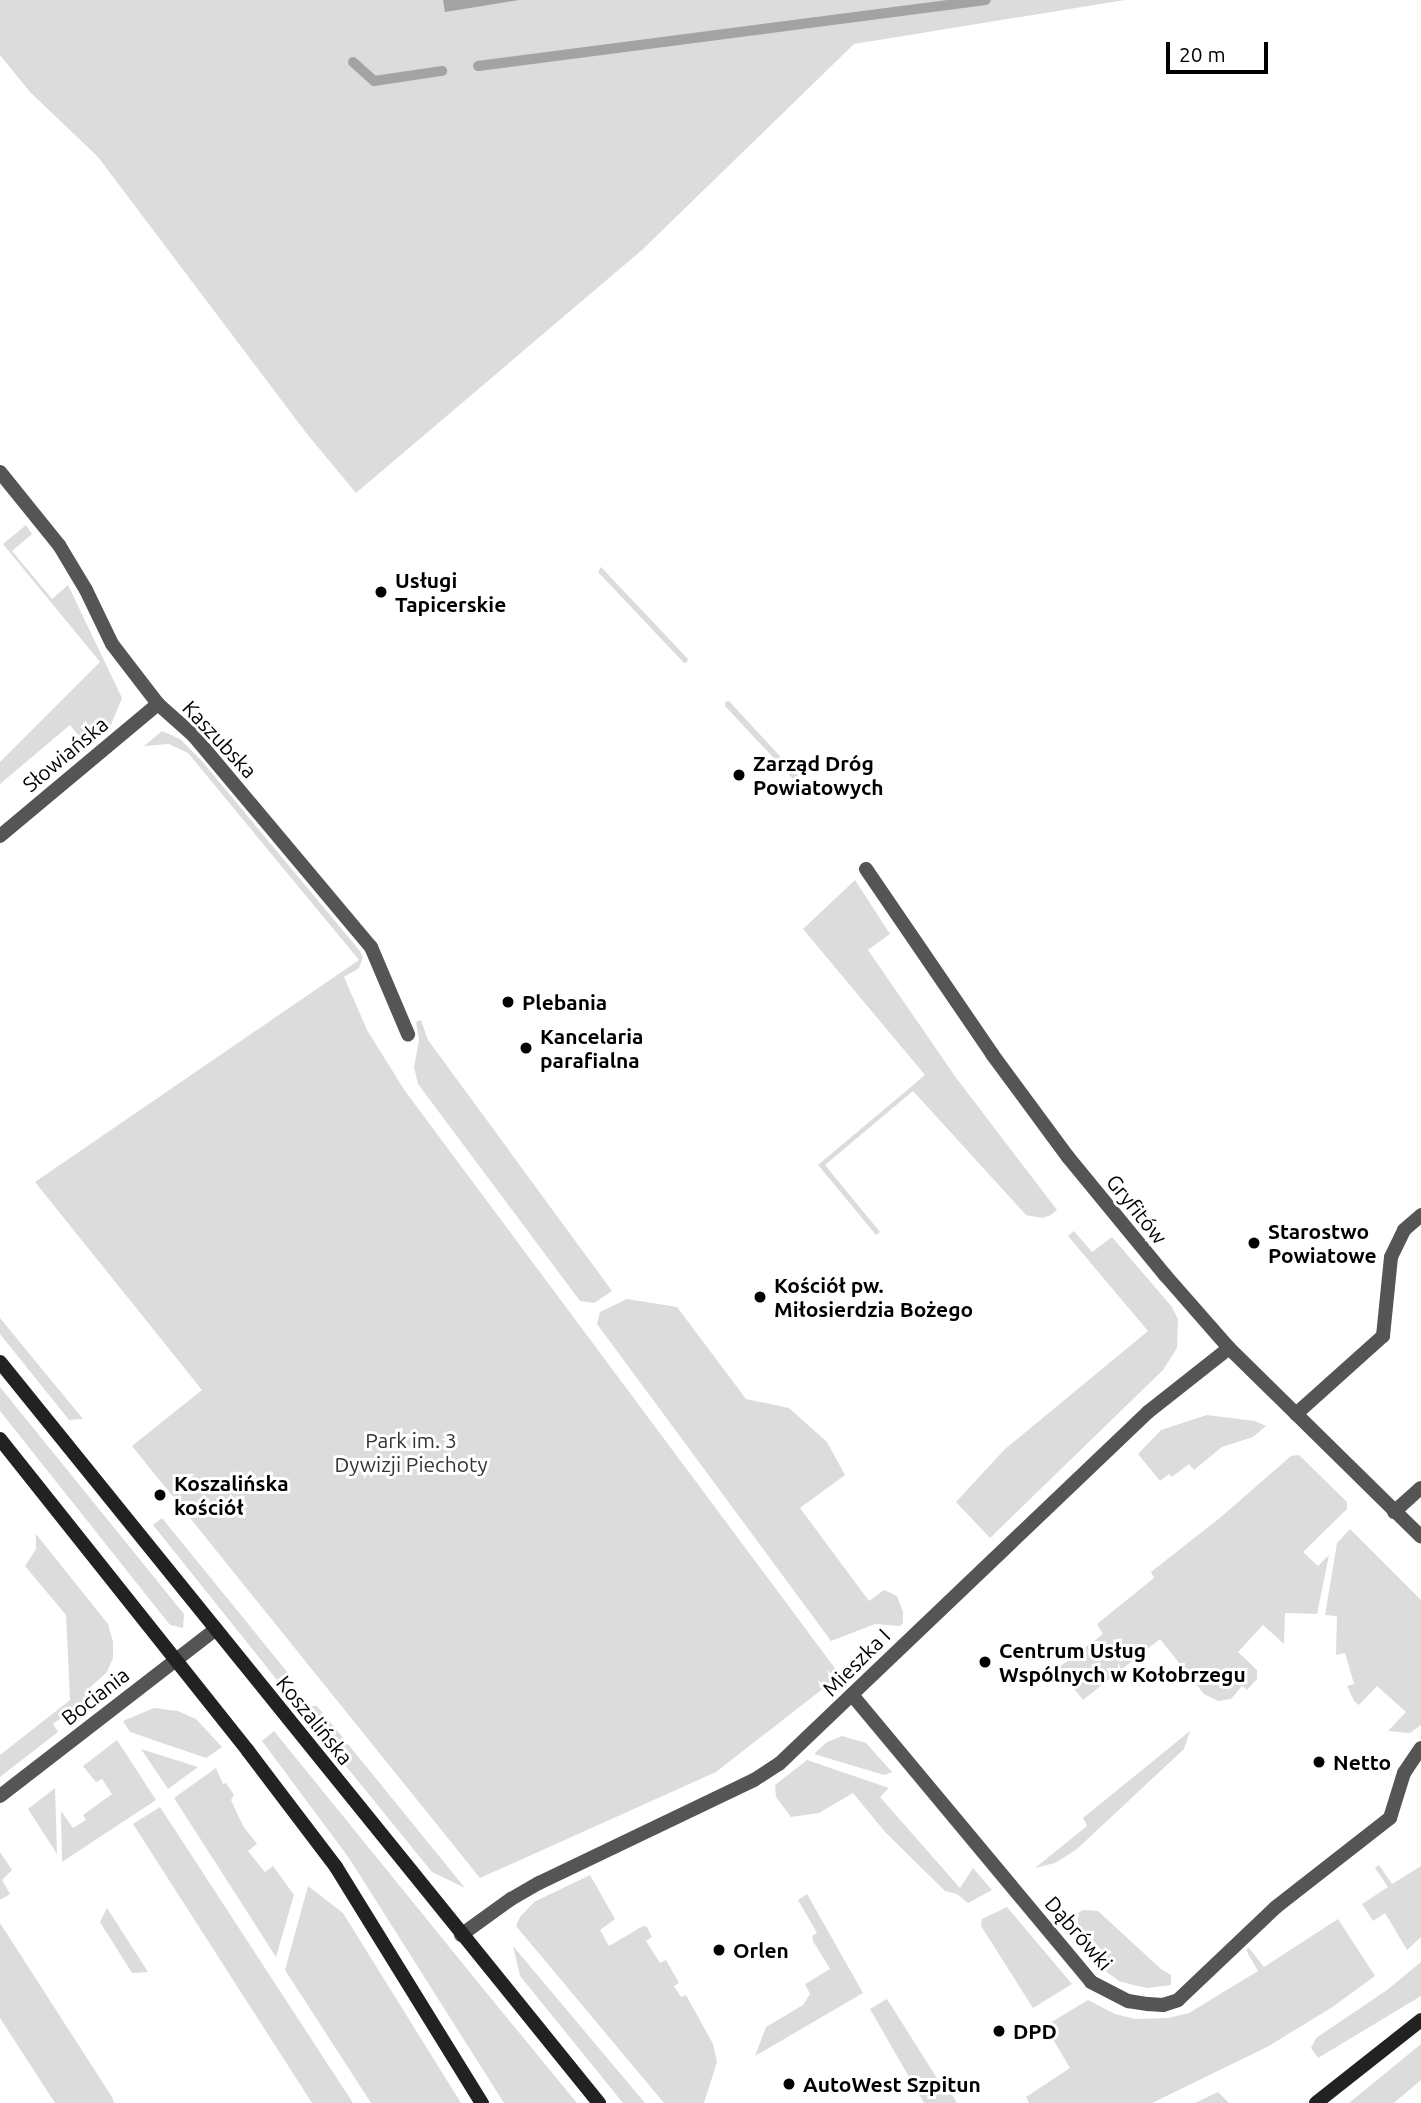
<!DOCTYPE html>
<html>
<head>
<meta charset="utf-8">
<style>
  body { margin:0 }
  #map { position:relative; width:1421px; height:2103px; overflow:hidden; background:#fff; font-family:Ubuntu,sans-serif }
  div>[style] { position:absolute }
  .green>* { inset:0; background:#dcdcdc }
  .water>* { inset:0; background:#a3a3a3 }
  .stream>* { height:10px; margin:-5px; padding:0 5px; transform-origin:5px; border-radius:5px; background:#a3a3a3 }
  .minor>* { height:14px; margin:-7px; padding:0 7px; transform-origin:7px; border-radius:7px; background:#555 }
  .secondary>* { height:14px; margin:-7px; padding:0 7px; transform-origin:7px; border-radius:7px; background:#222 }
  .dots>* { width:19px; height:19px; translate:-50% -50%; box-sizing:border-box; border:4px solid #fff; border-radius:50% }
  span { translate:-50% -50%; white-space:nowrap; text-align:center; line-height:1.15; -webkit-text-stroke:6px #fff; paint-order:stroke }
  .poi-label { font-size:21px; color:#000; font-weight:700 }
  .left { translate:0 -50%; text-align:left }
  .street-label { font-size:21px; color:#000 }
  .park-label { font-size:21px; color:#333 }
  .scale { position:absolute; left:1166px; top:42px; width:102px; height:32px; box-sizing:border-box; border:4px solid #000; border-top:0; padding-left:9px; font-size:21px; line-height:24px; white-space:nowrap; color:#000; -webkit-text-stroke:5px #fff; paint-order:stroke }
</style>
</head>
<body>
<div id="map">
  <div class="green">
    <i style="clip-path:polygon(0 0,1125px 0,854px 44px,642px 250px,356px 493px,307px 434px,98px 157px,30px 92px,0 55px)"></i>
    <i style="clip-path:polygon(26px 525px,32px 534px,12px 551px,52px 599px,68px 585px,122px 698px,111px 725px,87px 746px,70px 725px,0 784px,0 762px,100px 662px,3px 544px)"></i>
    <i style="clip-path:polygon(601px 567px,688px 659px,687px 662px,684px 663px,598px 572px)"></i>
    <i style="clip-path:polygon(729px 701px,801px 779px,800px 782px,796px 782px,725px 706px,725px 702px)"></i>
    <i style="clip-path:polygon(162px 731px,180px 739px,201px 760px,360px 951px,363px 957px,359px 968px,344px 977px,367px 1030px,405px 1091px,837px 1671px,834px 1680px,716px 1772px,480px 1878px,132px 1446px,202px 1390px,35px 1182px,359px 960px,188px 753px,169px 744px,144px 746px)"></i>
    <i style="clip-path:polygon(855px 880px,890px 934px,868px 950px,957px 1079px,1057px 1210px,1051px 1215px,1042px 1218px,1026px 1215px,913px 1091px,825px 1165px,880px 1232px,876px 1235px,818px 1165px,925px 1075px,803px 929px)"></i>
    <i style="clip-path:polygon(421px 1020px,428px 1040px,612px 1291px,594px 1303px,580px 1301px,418px 1084px,414px 1067px,419px 1040px,416px 1022px)"></i>
    <i style="clip-path:polygon(1074px 1231px,1092px 1252px,1112px 1237px,1172px 1307px,1178px 1319px,1177px 1348px,1163px 1370px,990px 1538px,956px 1502px,1005px 1449px,1148px 1331px,1068px 1236px)"></i>
    <i style="clip-path:polygon(627px 1299px,677px 1307px,746px 1399px,789px 1408px,827px 1442px,845px 1475px,800px 1508px,869px 1601px,884px 1590px,897px 1596px,903px 1612px,903px 1623px,900px 1626px,875px 1624px,831px 1641px,597px 1324px,600px 1312px)"></i>
    <i style="clip-path:polygon(0 1318px,83px 1419px,69px 1420px,0 1334px)"></i>
    <i style="clip-path:polygon(0 1387px,184px 1614px,183px 1628px,170px 1625px,0 1411px)"></i>
    <i style="clip-path:polygon(1207px 1415px,1255px 1421px,1266px 1426px,1253px 1437px,1222px 1447px,1194px 1470px,1189px 1464px,1172px 1477px,1169px 1474px,1160px 1481px,1138px 1454px,1161px 1430px)"></i>
    <i style="clip-path:polygon(1299px 1455px,1347px 1502px,1347px 1509px,1303px 1552px,1318px 1566px,1329px 1555px,1317px 1614px,1285px 1613px,1284px 1644px,1263px 1625px,1238px 1652px,1257px 1670px,1257px 1679px,1247px 1690px,1242px 1686px,1231px 1699px,1218px 1701px,1204px 1694px,1160px 1639px,1083px 1700px,1058px 1668px,1103px 1634px,1097px 1624px,1154px 1578px,1151px 1572px,1221px 1517px,1291px 1456px)"></i>
    <i style="clip-path:polygon(162px 1518px,297px 1684px,289px 1695px,153px 1525px)"></i>
    <i style="clip-path:polygon(1350px 1529px,1421px 1600px,1421px 1725px,1410px 1733px,1388px 1731px,1406px 1712px,1377px 1686px,1359px 1705px,1354px 1701px,1347px 1686px,1354px 1684px,1345px 1653px,1336px 1655px,1337px 1616px,1325px 1615px,1337px 1543px)"></i>
    <i style="clip-path:polygon(36px 1534px,108px 1624px,113px 1642px,113px 1658px,107px 1672px,84px 1693px,87px 1698px,53px 1724px,58px 1732px,0 1777px,0 1755px,70px 1700px,66px 1615px,25px 1566px,36px 1549px)"></i>
    <i style="clip-path:polygon(311px 1706px,317px 1706px,465px 1888px,432px 1872px,301px 1711px)"></i>
    <i style="clip-path:polygon(154px 1708px,178px 1711px,196px 1719px,222px 1747px,206px 1758px,130px 1732px,123px 1721px)"></i>
    <i style="clip-path:polygon(274px 1731px,485px 1991px,577px 2103px,504px 2103px,349px 1858px,262px 1741px)"></i>
    <i style="clip-path:polygon(1190px 1731px,1184px 1749px,1077px 1849px,1055px 1863px,1035px 1868px,1087px 1826px,1083px 1818px)"></i>
    <i style="clip-path:polygon(842px 1736px,866px 1743px,892px 1772px,884px 1775px,814px 1754px,827px 1742px)"></i>
    <i style="clip-path:polygon(117px 1740px,156px 1800px,62px 1862px,61px 1811px,73px 1828px,86px 1820px,83px 1815px,112px 1794px,102px 1779px,96px 1782px,83px 1766px)"></i>
    <i style="clip-path:polygon(141px 1749px,198px 1767px,168px 1789px)"></i>
    <i style="clip-path:polygon(807px 1760px,889px 1788px,880px 1797px,960px 1888px,973px 1868px,992px 1890px,968px 1903px,957px 1894px,945px 1891px,885px 1832px,853px 1793px,819px 1813px,791px 1817px,776px 1797px,775px 1785px)"></i>
    <i style="clip-path:polygon(216px 1768px,223px 1784px,226px 1783px,234px 1795px,231px 1800px,243px 1826px,257px 1844px,248px 1851px,265px 1872px,273px 1866px,294px 1895px,276px 1957px,174px 1798px)"></i>
    <i style="clip-path:polygon(55px 1788px,57px 1854px,28px 1809px)"></i>
    <i style="clip-path:polygon(160px 1807px,353px 2103px,312px 2103px,133px 1824px)"></i>
    <i style="clip-path:polygon(0 1852px,12px 1870px,2px 1880px,10px 1894px,0 1900px)"></i>
    <i style="clip-path:polygon(1379px 1865px,1392px 1884px,1421px 1866px,1421px 1937px,1407px 1950px,1385px 1913px,1373px 1921px,1362px 1904px,1388px 1887px,1375px 1868px)"></i>
    <i style="clip-path:polygon(590px 1875px,615px 1919px,600px 1930px,609px 1946px,643px 1926px,647px 1927px,652px 1937px,646px 1941px,660px 1963px,666px 1960px,679px 1983px,674px 1986px,681px 1997px,686px 1995px,713px 2044px,717px 2062px,704px 2103px,664px 2103px,516px 1926px,520px 1917px,534px 1902px)"></i>
    <i style="clip-path:polygon(308px 1886px,343px 1913px,461px 2103px,371px 2103px,285px 1970px)"></i>
    <i style="clip-path:polygon(807px 1894px,863px 1993px,755px 2056px,766px 2027px,803px 2005px,810px 1994px,805px 1984px,830px 1969px,813px 1941px,812px 1936px,817px 1933px,798px 1900px)"></i>
    <i style="clip-path:polygon(1007px 1907px,1072px 1984px,1033px 2008px,981px 1926px,982px 1919px)"></i>
    <i style="clip-path:polygon(107px 1908px,148px 1972px,132px 1973px,100px 1922px)"></i>
    <i style="clip-path:polygon(1083px 1910px,1098px 1911px,1161px 1969px,1171px 1975px,1171px 1985px,1147px 1988px,1133px 1985px,1119px 1981px,1097px 1965px,1080px 1945px,1078px 1936px,1078px 1913px)"></i>
    <i style="clip-path:polygon(1338px 1919px,1375px 1976px,1331px 2008px,1267px 2047px,1152px 2103px,1029px 2103px,1026px 2097px,1070px 2068px,1045px 2026px,1088px 2000px,1115px 2014px,1135px 2019px,1168px 2018px,1189px 2013px,1258px 1971px,1246px 1950px,1249px 1948px,1264px 1967px)"></i>
    <i style="clip-path:polygon(0 1923px,112px 2097px,114px 2103px,55px 2103px,0 2018px)"></i>
    <i style="clip-path:polygon(513px 1946px,645px 2103px,623px 2103px,520px 1976px)"></i>
    <i style="clip-path:polygon(1421px 1962px,1421px 1996px,1318px 2058px,1311px 2048px,1316px 2038px,1387px 1990px)"></i>
    <i style="clip-path:polygon(887px 1999px,947px 2094px,951px 2093px,957px 2103px,924px 2103px,870px 2009px)"></i>
    <i style="clip-path:polygon(1421px 2044px,1421px 2080px,1394px 2103px,1349px 2103px)"></i>
    <i style="clip-path:polygon(1218px 2092px,1229px 2103px,1195px 2103px)"></i>
  </div>
  <div class="water">
    <i style="clip-path:polygon(443px 0,519px 0,445px 12px)"></i>
  </div>
  <div class="stream">
    <i style="left:353px;top:62px;width:28px;rotate:42deg"></i>
    <i style="left:374px;top:81px;width:69px;rotate:-8.4deg"></i>
    <i style="left:478px;top:66px;width:512px;rotate:-7.4deg"></i>
  </div>
  <div class="minor">
    <i style="left:0;top:472px;width:94px;rotate:51.1deg"></i>
    <i style="left:59px;top:545px;width:52px;rotate:59deg"></i>
    <i style="left:86px;top:590px;width:60px;rotate:64.3deg"></i>
    <i style="left:112px;top:644px;width:76px;rotate:52.5deg"></i>
    <i style="left:158px;top:704px;width:47px;rotate:41.5deg"></i>
    <i style="left:193px;top:735px;width:277px;rotate:50deg"></i>
    <i style="left:371px;top:947px;width:95px;rotate:67deg"></i>
    <i style="left:0;top:836px;width:206px;rotate:-39.9deg"></i>
    <i style="left:866px;top:869px;width:224px;rotate:55.7deg"></i>
    <i style="left:992px;top:1054px;width:128px;rotate:53.6deg"></i>
    <i style="left:1068px;top:1157px;width:153px;rotate:50.6deg"></i>
    <i style="left:1165px;top:1275px;width:97px;rotate:48.8deg"></i>
    <i style="left:1229px;top:1348px;width:269px;rotate:44.5deg"></i>
    <i style="left:1296px;top:1414px;width:117px;rotate:-41.9deg"></i>
    <i style="left:1383px;top:1336px;width:79px;rotate:-84.2deg"></i>
    <i style="left:1391px;top:1257px;width:30px;rotate:-64deg"></i>
    <i style="left:1404px;top:1230px;width:23px;rotate:-41deg"></i>
    <i style="left:1394px;top:1512px;width:36px;rotate:-42deg"></i>
    <i style="left:853px;top:1696px;width:372px;rotate:50.2deg"></i>
    <i style="left:1091px;top:1982px;width:42px;rotate:27.2deg"></i>
    <i style="left:1128px;top:2001px;width:20px;rotate:9deg"></i>
    <i style="left:1148px;top:2004px;width:15px;rotate:4deg"></i>
    <i style="left:1163px;top:2005px;width:16px;rotate:-18deg"></i>
    <i style="left:1178px;top:2000px;width:135px;rotate:-43.5deg"></i>
    <i style="left:1276px;top:1907px;width:145px;rotate:-38deg"></i>
    <i style="left:1390px;top:1818px;width:47px;rotate:-72.7deg"></i>
    <i style="left:1404px;top:1773px;width:30px;rotate:-56deg"></i>
    <i style="left:0;top:1796px;width:273px;rotate:-37.7deg"></i>
    <i style="left:461px;top:1935px;width:62px;rotate:-35.8deg"></i>
    <i style="left:511px;top:1899px;width:32px;rotate:-30deg"></i>
    <i style="left:539px;top:1883px;width:238px;rotate:-25.6deg"></i>
    <i style="left:754px;top:1780px;width:30px;rotate:-33deg"></i>
    <i style="left:779px;top:1764px;width:510px;rotate:-43.65deg"></i>
    <i style="left:1148px;top:1412px;width:103px;rotate:-38.3deg"></i>
  </div>
  <div class="secondary">
    <i style="left:0;top:1362px;width:953px;rotate:51.05deg"></i>
    <i style="left:0;top:1439px;width:399px;rotate:51.5deg"></i>
    <i style="left:248px;top:1751px;width:146px;rotate:52.8deg"></i>
    <i style="left:336px;top:1867px;width:278px;rotate:58.3deg"></i>
    <i style="left:1316px;top:2103px;width:134px;rotate:-38.3deg"></i>
  </div>
  <div class="dots">
    <i style="left:381px;top:592px;background:#000"></i>
    <i style="left:739px;top:775px;background:#000"></i>
    <i style="left:508px;top:1002px;background:#000"></i>
    <i style="left:526px;top:1048px;background:#000"></i>
    <i style="left:1254px;top:1243px;background:#000"></i>
    <i style="left:760px;top:1297px;background:#000"></i>
    <i style="left:160px;top:1495px;background:#000"></i>
    <i style="left:985px;top:1662px;background:#000"></i>
    <i style="left:1319px;top:1762px;background:#000"></i>
    <i style="left:719px;top:1950px;background:#000"></i>
    <i style="left:999px;top:2031px;background:#000"></i>
    <i style="left:789px;top:2084px;background:#000"></i>
  </div>
  <div class="poi-label">
    <span class="left" style="left:395px;top:592px">Usługi<br>Tapicerskie</span>
    <span class="left" style="left:753px;top:775px">Zarząd Dróg<br>Powiatowych</span>
    <span class="left" style="left:522px;top:1002px">Plebania</span>
    <span class="left" style="left:540px;top:1048px">Kancelaria<br>parafialna</span>
    <span class="left" style="left:1268px;top:1243px">Starostwo<br>Powiatowe</span>
    <span class="left" style="left:774px;top:1297px">Kościół pw.<br>Miłosierdzia Bożego</span>
    <span class="left" style="left:174px;top:1495px">Koszalińska<br>kościół</span>
    <span class="left" style="left:999px;top:1662px">Centrum Usług<br>Wspólnych w Kołobrzegu</span>
    <span class="left" style="left:1333px;top:1762px">Netto</span>
    <span class="left" style="left:733px;top:1950px">Orlen</span>
    <span class="left" style="left:1013px;top:2031px">DPD</span>
    <span class="left" style="left:803px;top:2084px">AutoWest Szpitun</span>
  </div>
  <div class="street-label">
    <span style="left:220px;top:739px;rotate:47deg">Kaszubska</span>
    <span style="left:65px;top:754px;rotate:-40deg">Słowiańska</span>
    <span style="left:1137px;top:1209px;rotate:51deg">Gryfitów</span>
    <span style="left:856px;top:1662px;rotate:-45deg">Mieszka I</span>
    <span style="left:95px;top:1696px;rotate:-38deg">Bociania</span>
    <span style="left:315px;top:1720px;rotate:51deg">Koszalińska</span>
    <span style="left:1079px;top:1933px;rotate:49deg">Dąbrówki</span>
  </div>
  <div class="park-label">
    <span style="left:411px;top:1452px">Park im. 3<br>Dywizji Piechoty</span>
  </div>
  <div class="scale">20 m</div>
</div>
</body>
</html>
